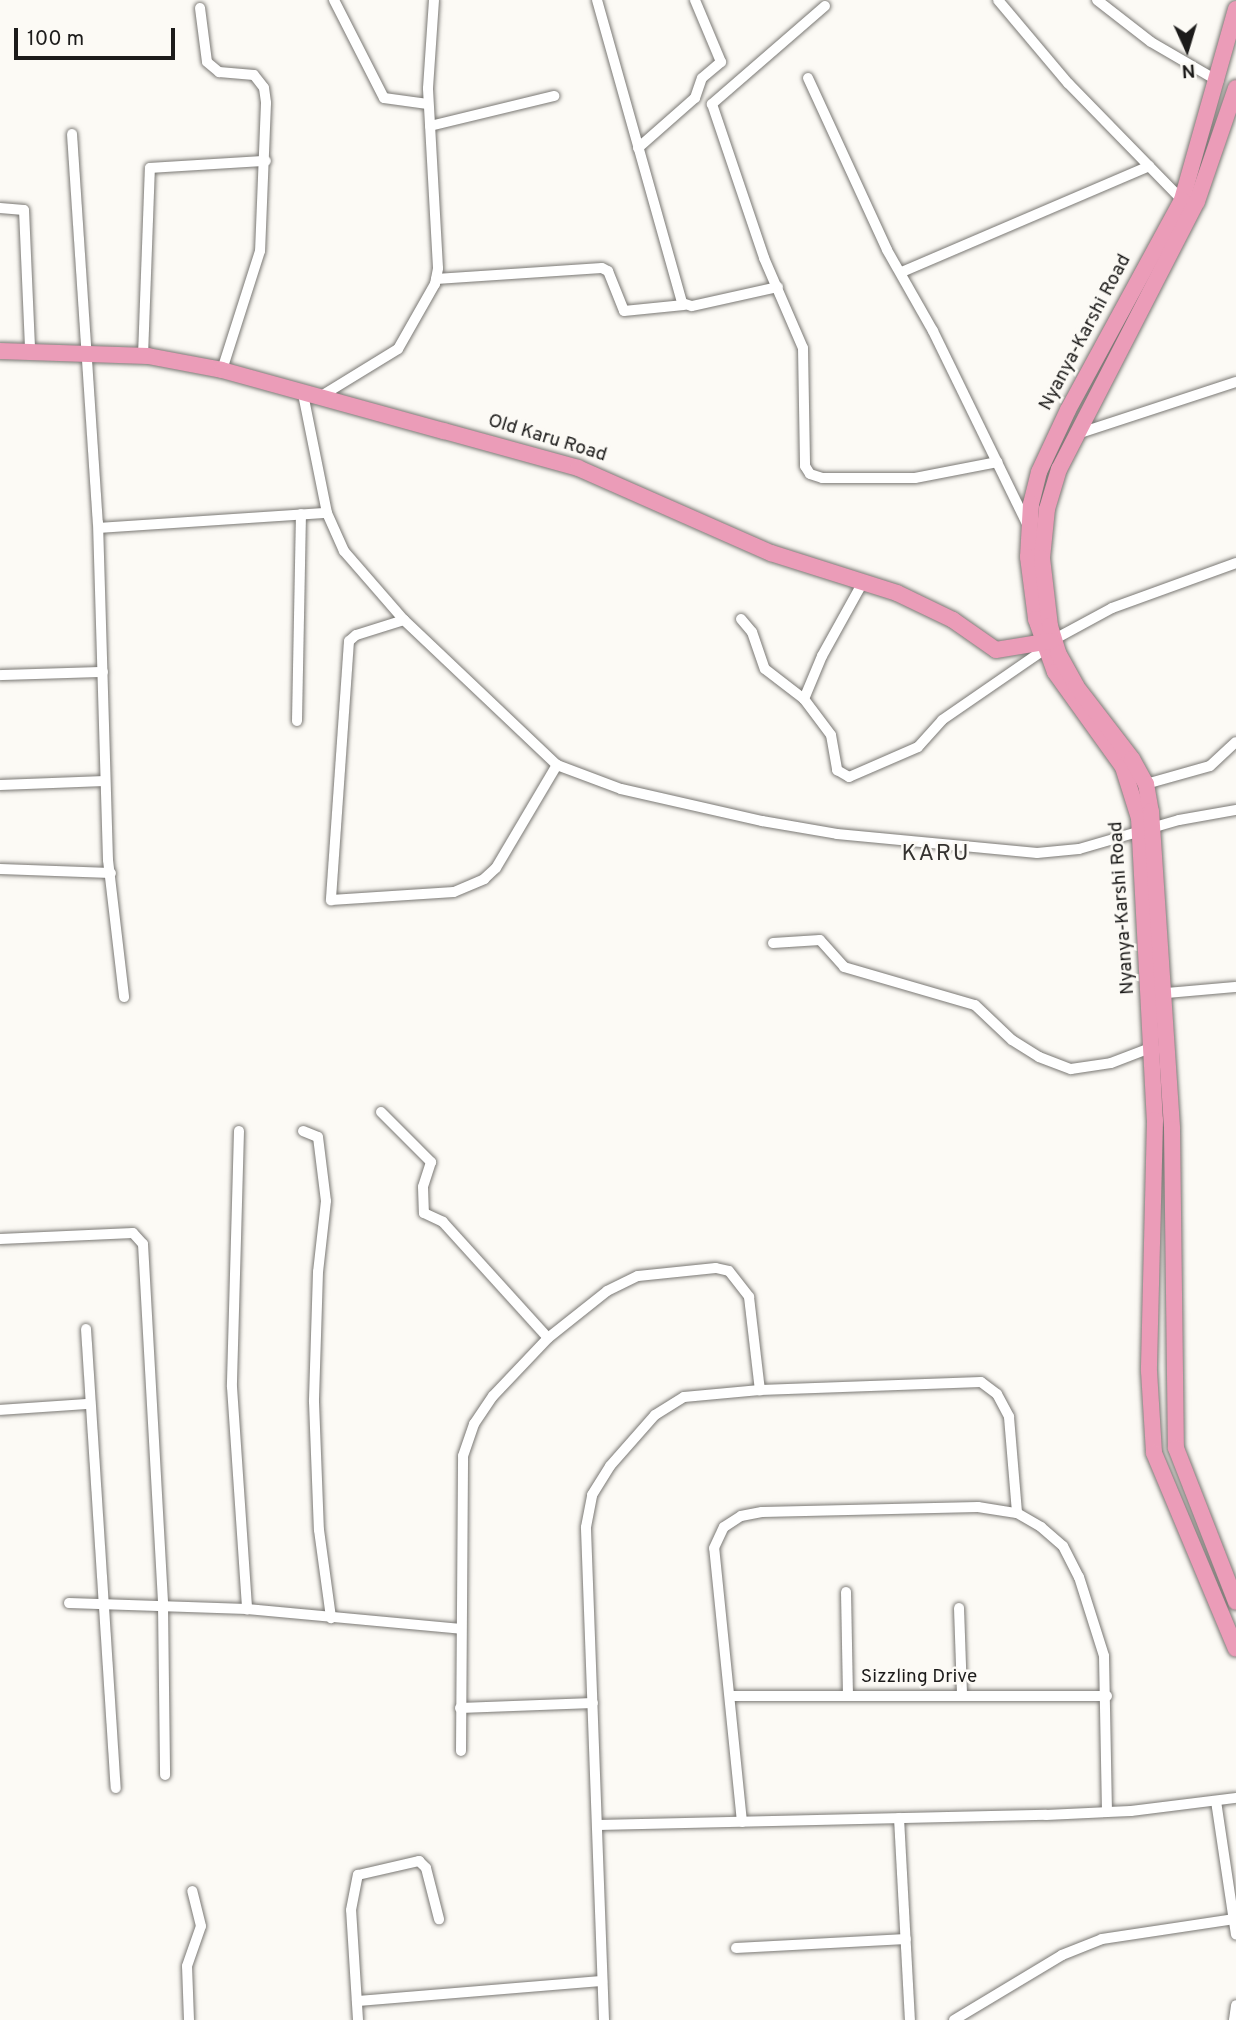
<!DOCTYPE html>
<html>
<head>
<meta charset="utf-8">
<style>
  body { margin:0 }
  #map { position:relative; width:1236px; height:2020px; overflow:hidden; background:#fcfaf5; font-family:Overpass,sans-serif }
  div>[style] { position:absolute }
  .roads { filter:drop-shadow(0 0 2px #7a7874) drop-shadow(0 0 2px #7a7874) }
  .street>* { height:10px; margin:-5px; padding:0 5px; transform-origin:5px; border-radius:5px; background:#fff }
  .primary>* { height:16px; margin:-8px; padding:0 8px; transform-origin:8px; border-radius:8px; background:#eb9cb8 }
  span { translate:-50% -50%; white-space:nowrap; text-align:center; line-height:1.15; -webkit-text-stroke:5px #fcfaf5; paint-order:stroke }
  .street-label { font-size:19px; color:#1c1b1a }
  .quarter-label { font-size:23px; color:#353330; letter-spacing:2px }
  .north { position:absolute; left:1152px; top:14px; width:70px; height:70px; -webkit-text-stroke:5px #fcfaf5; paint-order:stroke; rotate:176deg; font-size:19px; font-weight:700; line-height:28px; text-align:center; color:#1c1b1a }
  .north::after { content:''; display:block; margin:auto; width:24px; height:32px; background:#1c1b1a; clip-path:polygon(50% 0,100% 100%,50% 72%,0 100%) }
  .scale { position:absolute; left:14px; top:28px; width:161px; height:32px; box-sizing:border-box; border:4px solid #1c1b1a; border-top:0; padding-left:9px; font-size:21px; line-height:24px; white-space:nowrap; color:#1c1b1a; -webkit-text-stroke:5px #fcfaf5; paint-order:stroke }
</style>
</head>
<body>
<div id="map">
  <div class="roads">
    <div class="street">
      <i style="left:334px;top:0;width:110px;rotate:63deg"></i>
      <i style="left:384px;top:98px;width:44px;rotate:7.8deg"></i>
      <i style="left:597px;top:0;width:315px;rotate:74.3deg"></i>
      <i style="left:682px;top:303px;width:10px;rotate:17deg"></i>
      <i style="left:692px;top:306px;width:88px;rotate:-12.5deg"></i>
      <i style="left:998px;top:0;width:109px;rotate:49.9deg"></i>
      <i style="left:1068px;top:83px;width:163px;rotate:45.7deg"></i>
      <i style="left:1097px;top:0;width:68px;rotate:37.9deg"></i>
      <i style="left:1151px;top:42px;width:78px;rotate:30.2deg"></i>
      <i style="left:825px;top:6px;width:150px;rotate:139.1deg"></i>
      <i style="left:712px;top:104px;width:163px;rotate:71.3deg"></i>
      <i style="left:764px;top:258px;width:98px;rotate:66.6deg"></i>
      <i style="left:803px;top:348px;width:118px;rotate:89deg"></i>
      <i style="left:805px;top:466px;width:9px;rotate:58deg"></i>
      <i style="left:810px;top:474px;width:13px;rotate:18deg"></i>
      <i style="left:822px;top:478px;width:93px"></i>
      <i style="left:915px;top:478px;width:84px;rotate:-11deg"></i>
      <i style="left:200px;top:8px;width:54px;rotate:82.6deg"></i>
      <i style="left:207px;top:62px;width:16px;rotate:40deg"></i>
      <i style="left:219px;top:72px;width:35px;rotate:5deg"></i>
      <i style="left:254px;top:75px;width:16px;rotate:52deg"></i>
      <i style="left:264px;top:88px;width:15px;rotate:82deg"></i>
      <i style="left:266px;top:103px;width:148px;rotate:92.3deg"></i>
      <i style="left:260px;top:251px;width:125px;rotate:107.7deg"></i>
      <i style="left:808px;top:78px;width:189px;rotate:65.3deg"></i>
      <i style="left:887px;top:250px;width:93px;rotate:60.4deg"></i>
      <i style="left:933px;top:331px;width:215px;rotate:64deg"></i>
      <i style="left:430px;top:126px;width:128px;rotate:-13.6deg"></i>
      <i style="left:72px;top:134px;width:390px;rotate:86.2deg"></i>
      <i style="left:98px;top:523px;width:337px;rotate:88.3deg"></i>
      <i style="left:108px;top:860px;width:138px;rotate:83.3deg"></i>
      <i style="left:638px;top:148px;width:76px;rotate:-41.3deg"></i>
      <i style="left:695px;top:98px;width:21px;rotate:-71deg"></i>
      <i style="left:702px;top:78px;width:25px;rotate:-40deg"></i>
      <i style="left:721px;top:62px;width:67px;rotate:-112.8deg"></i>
      <i style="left:0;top:208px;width:24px;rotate:5deg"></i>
      <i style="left:24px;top:210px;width:140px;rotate:87.5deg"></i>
      <i style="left:902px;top:272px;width:269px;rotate:-23.2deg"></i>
      <i style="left:436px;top:279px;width:166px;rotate:-3.8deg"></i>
      <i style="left:602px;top:268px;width:7px;rotate:27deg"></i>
      <i style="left:608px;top:271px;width:43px;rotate:68.2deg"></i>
      <i style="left:624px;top:311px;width:60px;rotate:-5.7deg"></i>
      <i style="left:143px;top:356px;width:188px;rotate:-87.9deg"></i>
      <i style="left:150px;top:168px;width:116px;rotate:-3.5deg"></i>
      <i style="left:303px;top:394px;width:121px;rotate:78.6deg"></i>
      <i style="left:327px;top:513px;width:42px;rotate:65.9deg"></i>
      <i style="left:344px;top:551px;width:91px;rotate:49deg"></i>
      <i style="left:404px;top:620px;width:211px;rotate:43.5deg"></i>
      <i style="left:557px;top:765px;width:68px;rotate:20.6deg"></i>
      <i style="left:621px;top:789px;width:145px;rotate:12.8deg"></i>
      <i style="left:762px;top:821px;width:76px;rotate:9.8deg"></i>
      <i style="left:837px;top:834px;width:201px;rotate:5.4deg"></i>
      <i style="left:1037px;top:853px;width:42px;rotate:-5.4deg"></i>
      <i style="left:1079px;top:849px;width:104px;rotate:-16.2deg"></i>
      <i style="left:1179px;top:820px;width:58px;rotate:-10deg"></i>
      <i style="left:318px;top:398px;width:94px;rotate:-31.5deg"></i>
      <i style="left:398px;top:349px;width:75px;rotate:-60.4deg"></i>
      <i style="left:435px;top:284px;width:16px;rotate:-79deg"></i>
      <i style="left:438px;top:268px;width:180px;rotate:-93.2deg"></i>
      <i style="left:428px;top:88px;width:88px;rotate:-86.1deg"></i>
      <i style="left:1077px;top:434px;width:167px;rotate:-18.1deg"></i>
      <i style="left:99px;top:528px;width:228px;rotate:-3.8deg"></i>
      <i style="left:741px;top:619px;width:17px;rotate:50deg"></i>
      <i style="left:752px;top:632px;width:39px;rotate:71deg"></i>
      <i style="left:765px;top:669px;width:49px;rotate:37.6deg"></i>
      <i style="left:804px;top:699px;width:45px;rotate:53.1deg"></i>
      <i style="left:831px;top:735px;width:36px;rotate:80deg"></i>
      <i style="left:837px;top:770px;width:14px;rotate:30deg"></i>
      <i style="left:849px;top:777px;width:75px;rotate:-23.5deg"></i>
      <i style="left:918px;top:747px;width:36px;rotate:-48deg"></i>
      <i style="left:942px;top:720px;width:125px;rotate:-34.6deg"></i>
      <i style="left:404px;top:620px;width:50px;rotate:162.6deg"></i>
      <i style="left:356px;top:635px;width:9px;rotate:139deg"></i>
      <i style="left:349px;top:641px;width:260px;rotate:94deg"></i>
      <i style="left:331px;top:900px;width:123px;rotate:-3.7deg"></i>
      <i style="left:454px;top:892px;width:33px;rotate:-23deg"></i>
      <i style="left:484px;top:879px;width:16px;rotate:-43deg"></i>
      <i style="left:496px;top:868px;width:120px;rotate:-59.4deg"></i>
      <i style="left:1053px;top:640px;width:67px;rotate:-28.5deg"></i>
      <i style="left:1112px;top:608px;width:132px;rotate:-19.9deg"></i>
      <i style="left:0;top:675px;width:103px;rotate:-1.7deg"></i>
      <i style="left:804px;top:699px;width:47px;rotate:-67.3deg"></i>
      <i style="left:822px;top:656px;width:85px;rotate:-61deg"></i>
      <i style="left:297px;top:721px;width:207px;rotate:-88.9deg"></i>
      <i style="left:1146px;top:784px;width:66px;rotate:-15.7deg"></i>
      <i style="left:1210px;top:766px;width:35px;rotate:-43deg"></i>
      <i style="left:0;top:785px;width:105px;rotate:-2.2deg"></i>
      <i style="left:0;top:869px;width:111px;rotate:2.1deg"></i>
      <i style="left:773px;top:943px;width:47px;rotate:-3.7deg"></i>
      <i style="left:820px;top:940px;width:36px;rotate:48deg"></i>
      <i style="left:844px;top:967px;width:136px;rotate:16.2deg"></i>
      <i style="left:975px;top:1005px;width:51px;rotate:43.4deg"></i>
      <i style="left:1012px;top:1040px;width:32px;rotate:32deg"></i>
      <i style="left:1039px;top:1057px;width:34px;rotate:21deg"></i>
      <i style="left:1071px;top:1069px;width:40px;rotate:-8.5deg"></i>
      <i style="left:1111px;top:1063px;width:45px;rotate:-20.9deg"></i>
      <i style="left:1166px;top:993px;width:70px;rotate:-4.9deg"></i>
      <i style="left:381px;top:1112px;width:71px;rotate:45deg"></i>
      <i style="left:431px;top:1162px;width:26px;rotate:108deg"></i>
      <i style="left:423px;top:1187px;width:26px;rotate:88deg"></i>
      <i style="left:424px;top:1213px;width:21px;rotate:25deg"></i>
      <i style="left:443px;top:1222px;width:156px;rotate:47.8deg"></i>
      <i style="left:239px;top:1131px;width:256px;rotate:91.6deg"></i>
      <i style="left:232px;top:1387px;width:223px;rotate:86.1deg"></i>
      <i style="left:303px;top:1131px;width:16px;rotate:22deg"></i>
      <i style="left:318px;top:1137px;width:64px;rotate:82.9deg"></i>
      <i style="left:326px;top:1201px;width:71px;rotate:96.4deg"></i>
      <i style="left:318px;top:1272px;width:130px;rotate:91.8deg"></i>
      <i style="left:314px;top:1402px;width:128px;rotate:87.8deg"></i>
      <i style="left:319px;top:1530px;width:89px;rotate:82.2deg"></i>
      <i style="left:0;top:1239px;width:133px;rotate:-2.6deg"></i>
      <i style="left:133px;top:1233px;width:15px;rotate:48deg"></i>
      <i style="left:143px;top:1244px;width:362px;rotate:86.8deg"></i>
      <i style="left:163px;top:1605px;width:170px;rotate:89.3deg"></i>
      <i style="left:86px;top:1329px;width:460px;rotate:86.3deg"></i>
      <i style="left:0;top:1410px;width:89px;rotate:-3.9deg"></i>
      <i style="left:846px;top:1592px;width:103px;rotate:88.9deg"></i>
      <i style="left:69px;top:1603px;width:178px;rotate:1.9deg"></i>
      <i style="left:247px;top:1609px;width:215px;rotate:5.3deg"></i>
      <i style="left:959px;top:1608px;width:87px;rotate:88deg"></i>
      <i style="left:731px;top:1696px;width:376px"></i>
      <i style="left:460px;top:1708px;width:133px;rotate:-2.2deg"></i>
      <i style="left:461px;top:1751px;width:295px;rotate:-89.6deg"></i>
      <i style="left:463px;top:1456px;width:34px;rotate:-71deg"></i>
      <i style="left:474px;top:1424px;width:34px;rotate:-56deg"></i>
      <i style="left:493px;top:1396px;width:80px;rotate:-46.5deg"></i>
      <i style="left:548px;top:1338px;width:75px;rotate:-38.5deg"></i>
      <i style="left:607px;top:1291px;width:34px;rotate:-26deg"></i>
      <i style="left:638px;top:1276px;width:78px;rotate:-5.9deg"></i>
      <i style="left:716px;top:1268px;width:13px;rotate:13deg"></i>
      <i style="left:729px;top:1271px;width:33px;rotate:52deg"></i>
      <i style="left:749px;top:1297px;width:94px;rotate:83.3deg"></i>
      <i style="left:1216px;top:1801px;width:135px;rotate:81.5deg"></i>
      <i style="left:899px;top:1818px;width:202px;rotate:86.9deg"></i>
      <i style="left:742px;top:1822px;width:275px;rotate:-95.8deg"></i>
      <i style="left:714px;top:1548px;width:23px;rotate:-65deg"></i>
      <i style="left:724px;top:1527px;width:20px;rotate:-33deg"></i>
      <i style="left:741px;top:1516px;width:21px;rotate:-11deg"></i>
      <i style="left:762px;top:1512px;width:216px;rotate:-1.3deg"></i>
      <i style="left:978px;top:1507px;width:39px;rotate:9deg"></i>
      <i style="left:1017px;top:1513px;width:28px;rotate:30deg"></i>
      <i style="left:1041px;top:1527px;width:29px;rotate:41deg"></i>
      <i style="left:1063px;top:1546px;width:35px;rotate:63deg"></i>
      <i style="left:1079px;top:1577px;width:83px;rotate:72.4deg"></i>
      <i style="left:1104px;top:1656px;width:156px;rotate:88.9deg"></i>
      <i style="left:598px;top:1825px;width:448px;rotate:-1.3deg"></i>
      <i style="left:1046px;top:1815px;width:85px;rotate:-2.7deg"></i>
      <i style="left:1131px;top:1811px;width:106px;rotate:-7.1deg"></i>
      <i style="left:736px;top:1948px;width:170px;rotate:-3deg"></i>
      <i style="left:357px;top:2001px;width:246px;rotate:-4.7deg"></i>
      <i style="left:189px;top:2020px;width:54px;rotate:-92.1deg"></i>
      <i style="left:187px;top:1966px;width:42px;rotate:-70.7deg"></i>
      <i style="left:201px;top:1926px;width:36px;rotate:-104deg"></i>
      <i style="left:358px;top:2020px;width:110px;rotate:-93.6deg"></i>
      <i style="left:351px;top:1910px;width:36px;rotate:-79deg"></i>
      <i style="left:358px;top:1875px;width:63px;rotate:-12.9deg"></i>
      <i style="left:419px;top:1861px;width:10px;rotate:45deg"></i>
      <i style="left:426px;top:1868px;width:53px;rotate:75.7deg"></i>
      <i style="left:604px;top:2020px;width:493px;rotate:-92.1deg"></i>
      <i style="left:586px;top:1527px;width:33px;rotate:-79deg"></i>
      <i style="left:592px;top:1495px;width:34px;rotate:-58deg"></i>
      <i style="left:610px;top:1466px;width:68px;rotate:-48.6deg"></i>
      <i style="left:655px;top:1415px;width:34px;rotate:-32deg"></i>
      <i style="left:684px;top:1397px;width:76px;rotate:-5.3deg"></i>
      <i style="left:760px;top:1390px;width:221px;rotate:-2.1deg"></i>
      <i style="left:981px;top:1382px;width:20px;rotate:37deg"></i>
      <i style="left:997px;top:1394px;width:26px;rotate:62deg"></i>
      <i style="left:1009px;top:1417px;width:96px;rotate:85.2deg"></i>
      <i style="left:954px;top:2020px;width:126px;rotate:-31deg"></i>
      <i style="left:1062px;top:1955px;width:43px;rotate:-21.8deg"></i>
      <i style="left:1102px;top:1939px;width:134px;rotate:-8.6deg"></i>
      <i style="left:1234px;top:2020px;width:15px;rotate:-82deg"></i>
    </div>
    <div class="primary">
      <i style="left:1236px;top:9px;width:198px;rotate:105.8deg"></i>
      <i style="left:1182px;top:200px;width:239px;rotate:118.5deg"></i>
      <i style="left:1068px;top:410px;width:68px;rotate:115.1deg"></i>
      <i style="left:1039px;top:472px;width:33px;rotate:104deg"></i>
      <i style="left:1031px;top:504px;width:53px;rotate:93.2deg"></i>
      <i style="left:1028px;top:557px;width:63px;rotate:82.6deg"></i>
      <i style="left:1036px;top:619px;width:56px;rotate:70.3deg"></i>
      <i style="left:1055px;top:672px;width:117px;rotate:54.4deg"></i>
      <i style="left:1123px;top:767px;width:53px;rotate:72.6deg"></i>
      <i style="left:1139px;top:818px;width:302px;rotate:87deg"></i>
      <i style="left:1155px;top:1120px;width:251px;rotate:91.4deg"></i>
      <i style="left:1149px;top:1371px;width:82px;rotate:86.5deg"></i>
      <i style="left:1154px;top:1453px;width:212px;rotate:67.3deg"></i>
      <i style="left:1236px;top:88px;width:120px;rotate:109deg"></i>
      <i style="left:1197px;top:201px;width:301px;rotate:117.2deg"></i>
      <i style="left:1059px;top:469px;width:42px;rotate:106.7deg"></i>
      <i style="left:1047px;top:509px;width:49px;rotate:95.8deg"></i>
      <i style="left:1042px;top:558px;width:68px;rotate:83.3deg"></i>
      <i style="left:1050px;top:626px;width:28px;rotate:73deg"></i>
      <i style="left:1058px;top:653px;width:38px;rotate:61deg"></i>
      <i style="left:1076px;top:686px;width:92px;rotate:52.5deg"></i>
      <i style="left:1132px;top:759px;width:29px;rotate:61deg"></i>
      <i style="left:1146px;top:784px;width:27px;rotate:80deg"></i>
      <i style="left:1151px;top:811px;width:319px;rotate:86.2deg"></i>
      <i style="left:1172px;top:1129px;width:319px;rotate:89.3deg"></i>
      <i style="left:1176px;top:1448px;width:165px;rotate:68.7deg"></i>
      <i style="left:0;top:351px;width:148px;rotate:1.9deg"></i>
      <i style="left:148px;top:356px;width:75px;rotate:10.7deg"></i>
      <i style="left:222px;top:370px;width:230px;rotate:15.4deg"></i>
      <i style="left:444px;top:431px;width:139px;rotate:15.4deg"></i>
      <i style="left:578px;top:468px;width:211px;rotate:23.8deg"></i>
      <i style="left:771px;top:553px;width:132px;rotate:17.6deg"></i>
      <i style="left:897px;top:593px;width:62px;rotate:25.7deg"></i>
      <i style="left:953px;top:620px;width:52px;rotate:34.9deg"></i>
      <i style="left:996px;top:650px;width:56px;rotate:-9.3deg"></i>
    </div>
  </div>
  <div class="street-label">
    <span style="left:1086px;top:333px;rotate:-62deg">Nyanya-Karshi Road</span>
    <span style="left:547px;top:439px;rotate:17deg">Old Karu Road</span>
    <span style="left:1123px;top:908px;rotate:-94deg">Nyanya-Karshi Road</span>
    <span style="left:919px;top:1678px">Sizzling Drive</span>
  </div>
  <div class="quarter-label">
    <span style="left:936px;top:855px">KARU</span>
  </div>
  <div class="north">N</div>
  <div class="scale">100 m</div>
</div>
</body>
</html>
